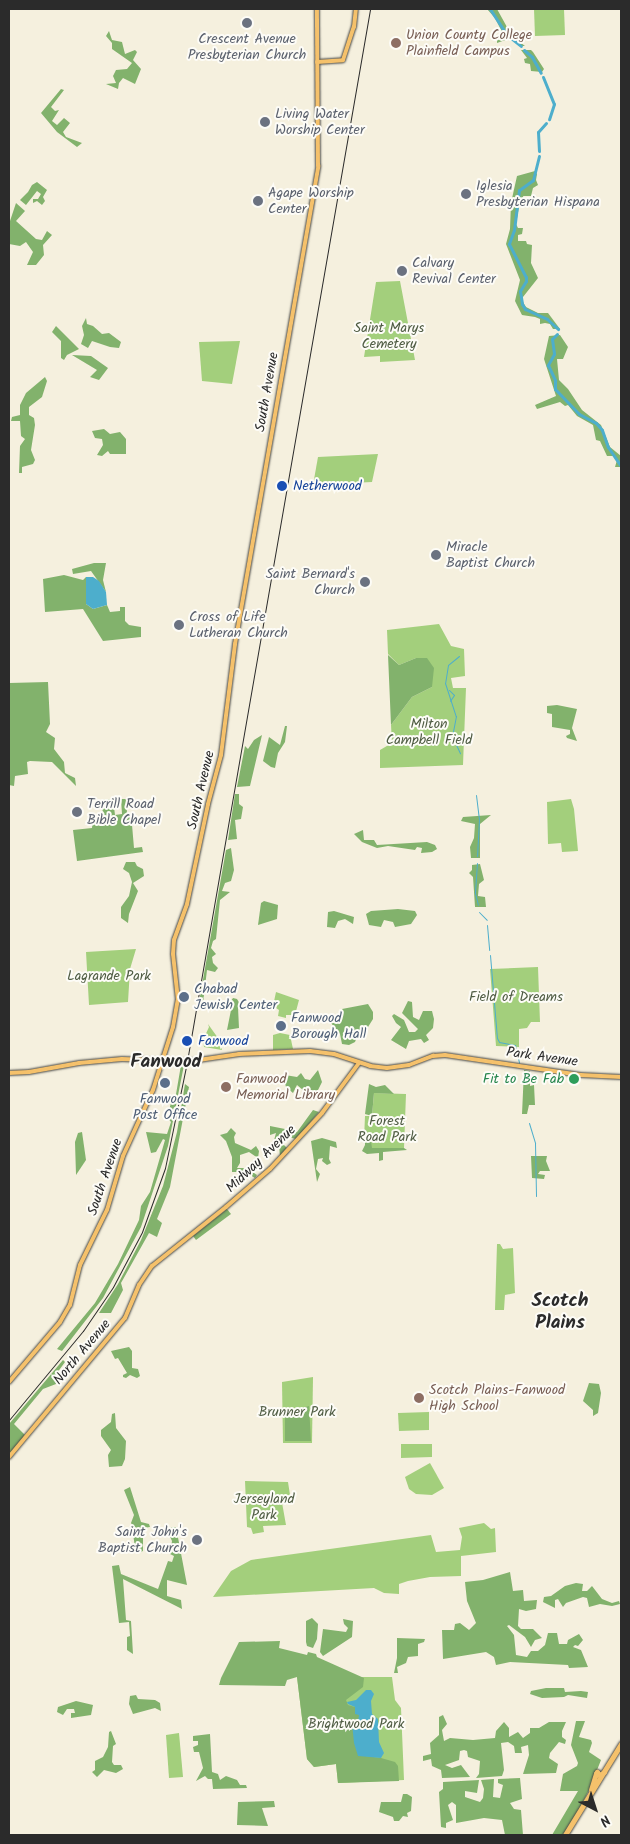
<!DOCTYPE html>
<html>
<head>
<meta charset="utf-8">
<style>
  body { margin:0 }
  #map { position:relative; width:630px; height:1844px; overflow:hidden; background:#f5f0de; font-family:Kalam,sans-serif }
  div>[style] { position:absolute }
  .green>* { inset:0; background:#a3cf7c }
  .forest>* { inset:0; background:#82b26c }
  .water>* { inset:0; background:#4daecc }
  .stream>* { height:1px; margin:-0.5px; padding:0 0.5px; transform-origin:0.5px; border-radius:0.5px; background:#4daecc }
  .river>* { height:3px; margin:-1.5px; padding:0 1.5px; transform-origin:1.5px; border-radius:1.5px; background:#4daecc }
  .roads { filter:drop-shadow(0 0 1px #494946) drop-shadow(0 0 1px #494946) }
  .major>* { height:4px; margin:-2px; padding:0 2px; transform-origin:2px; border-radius:2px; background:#f5c16b }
  .highway>* { height:4.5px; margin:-2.25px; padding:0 2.25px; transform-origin:2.25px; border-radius:2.25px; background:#f5c16b }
  .rail>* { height:1px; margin:-0.5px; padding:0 0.5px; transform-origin:0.5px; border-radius:0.5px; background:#2b2b2b }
  .bridges { filter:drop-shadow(0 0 1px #494946) drop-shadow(0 0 1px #494946) }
  .major-bridge>* { height:4px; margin:-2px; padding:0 2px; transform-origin:2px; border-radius:2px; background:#f5c16b }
  .dots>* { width:14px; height:14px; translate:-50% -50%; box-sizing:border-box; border:2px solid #fdfcf7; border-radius:50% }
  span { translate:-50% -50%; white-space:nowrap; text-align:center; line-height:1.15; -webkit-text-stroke:4px #fdfcf7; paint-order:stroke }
  .education-label { font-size:14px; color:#785e54 }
  .left { translate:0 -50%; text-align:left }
  .worship-label { font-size:14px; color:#5b616d }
  .right { translate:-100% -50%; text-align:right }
  .park-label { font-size:14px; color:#4f5c43 }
  .street-label { font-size:14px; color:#2b2b2b }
  .transit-label { font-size:14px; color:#164399 }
  .service-label { font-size:14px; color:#4e5e75 }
  .leisure-label { font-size:14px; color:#27864d }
  .district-label { font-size:19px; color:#2b2b2b; font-weight:700 }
  .frame { position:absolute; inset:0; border:10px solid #2b2b2b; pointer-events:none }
  .north { position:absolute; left:570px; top:1784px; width:50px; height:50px; -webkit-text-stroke:4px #fdfcf7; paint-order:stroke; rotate:140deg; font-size:14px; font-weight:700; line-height:20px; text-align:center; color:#2b2b2b }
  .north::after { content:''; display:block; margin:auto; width:18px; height:22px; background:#2b2b2b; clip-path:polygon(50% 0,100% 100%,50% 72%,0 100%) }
</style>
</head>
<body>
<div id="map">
  <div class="green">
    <i style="clip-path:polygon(534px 9px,564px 9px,565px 35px,535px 36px)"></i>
    <i style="clip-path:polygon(400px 281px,415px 360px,380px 362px,380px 356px,364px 357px,376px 282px)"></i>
    <i style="clip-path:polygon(240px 341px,232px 384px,202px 381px,199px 342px)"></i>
    <i style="clip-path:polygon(378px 454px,372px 482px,313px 485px,318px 457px)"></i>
    <i style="clip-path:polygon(439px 624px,451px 646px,464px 649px,465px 676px,451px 678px,453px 688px,466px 688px,463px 765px,380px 768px,380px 750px,392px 743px,391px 725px,412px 697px,432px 687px,416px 658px,399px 665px,388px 654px,387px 630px)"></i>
    <i style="clip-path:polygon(571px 799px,574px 809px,578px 851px,562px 852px,561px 843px,548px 844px,547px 802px)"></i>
    <i style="clip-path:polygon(136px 949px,130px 969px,128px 1002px,89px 1005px,86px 952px)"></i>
    <i style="clip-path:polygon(538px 967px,540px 1022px,531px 1022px,527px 1028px,519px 1029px,519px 1047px,496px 1046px,490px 969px)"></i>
    <i style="clip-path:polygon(276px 992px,299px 1000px,295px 1015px,286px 1015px,286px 1018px,278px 1016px,279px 1010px,273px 1006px)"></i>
    <i style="clip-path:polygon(208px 1024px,218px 1038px,222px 1050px,204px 1047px,203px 1040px,209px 1027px)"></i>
    <i style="clip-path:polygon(280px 1033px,290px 1035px,293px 1049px,273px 1050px,273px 1035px)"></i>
    <i style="clip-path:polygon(374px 1093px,406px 1094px,404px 1148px,371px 1148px,371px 1141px,364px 1139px,365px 1116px,372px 1116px)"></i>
    <i style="clip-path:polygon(497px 1244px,500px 1244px,503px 1249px,513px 1248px,515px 1293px,505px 1295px,504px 1310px,495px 1310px)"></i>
    <i style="clip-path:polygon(313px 1377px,312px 1443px,283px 1443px,282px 1382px)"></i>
    <i style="clip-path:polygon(429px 1412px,429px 1430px,399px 1431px,398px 1413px)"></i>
    <i style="clip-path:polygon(401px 1444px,432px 1444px,432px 1457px,401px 1458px)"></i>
    <i style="clip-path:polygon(430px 1463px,444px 1488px,432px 1495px,416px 1494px,409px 1489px,405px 1477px)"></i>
    <i style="clip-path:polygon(245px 1481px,288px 1482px,290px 1495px,281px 1497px,286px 1525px,263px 1526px,264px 1532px,253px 1534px,251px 1528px,247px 1527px)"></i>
    <i style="clip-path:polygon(484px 1523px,491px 1529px,495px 1528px,496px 1552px,461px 1556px,461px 1576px,430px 1577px,408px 1581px,399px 1584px,399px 1594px,384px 1593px,374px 1588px,213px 1597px,231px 1571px,251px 1560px,431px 1535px,436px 1552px,460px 1550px,462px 1537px,459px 1528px)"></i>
    <i style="clip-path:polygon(297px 1677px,392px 1677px,395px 1700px,401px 1708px,404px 1780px,338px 1783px,336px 1764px,314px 1767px,307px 1759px)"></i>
    <i style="clip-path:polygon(179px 1733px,183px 1777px,169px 1778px,166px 1735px)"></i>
  </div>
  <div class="forest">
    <i style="clip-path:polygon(487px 9px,497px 9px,512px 36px,525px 46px,519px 46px,511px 38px,497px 43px,497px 40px,503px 34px,495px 18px)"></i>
    <i style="clip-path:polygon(109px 31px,112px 40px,122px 42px,125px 54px,135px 50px,137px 52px,133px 60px,141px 69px,135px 84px,123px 78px,119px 83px,118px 89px,106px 84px,116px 83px,113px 76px,116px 70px,127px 69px,132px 63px,112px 49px,112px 43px,106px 36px)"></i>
    <i style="clip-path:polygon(521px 50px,531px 50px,533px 52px,544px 69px,542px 72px,531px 71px,530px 64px,525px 63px,524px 59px,527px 58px)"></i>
    <i style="clip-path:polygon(61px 89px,64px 90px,51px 107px,55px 111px,59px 110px,52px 121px,57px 125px,64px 118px,70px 123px,63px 132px,66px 137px,82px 143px,77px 147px,57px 132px,41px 113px)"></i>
    <i style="clip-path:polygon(535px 171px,537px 174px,536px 180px,538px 185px,533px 188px,531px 196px,523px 196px,525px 203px,524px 206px,519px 207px,516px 224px,518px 228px,523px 228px,522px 234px,518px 235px,518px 241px,526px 241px,527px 244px,532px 245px,531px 263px,538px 278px,523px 297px,523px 302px,526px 307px,538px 313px,548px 313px,560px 329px,553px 329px,550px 324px,545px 323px,540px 324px,540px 319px,535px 317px,522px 315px,515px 301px,520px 280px,506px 244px,510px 229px,511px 203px,517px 176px)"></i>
    <i style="clip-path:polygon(37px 182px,47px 190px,43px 197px,45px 201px,42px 205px,37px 201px,33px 203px,33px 199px,38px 199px,41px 194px,37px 191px,26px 205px,20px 200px,28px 192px,32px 185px)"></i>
    <i style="clip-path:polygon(16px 203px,25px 211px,16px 221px,36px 239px,42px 240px,47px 231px,52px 235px,43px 245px,44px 255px,36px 265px,27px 265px,33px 252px,26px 242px,20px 246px,9px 244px,9px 224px)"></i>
    <i style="clip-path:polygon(86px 318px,87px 324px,93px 326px,102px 334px,109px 333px,121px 342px,119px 348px,110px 347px,92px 341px,88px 348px,81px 344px,84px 335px,82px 326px)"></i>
    <i style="clip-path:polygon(56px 326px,79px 349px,67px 355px,64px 360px,61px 358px,61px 341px,52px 332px)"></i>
    <i style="clip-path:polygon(560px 335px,568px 347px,563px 359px,557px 359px,559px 380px,568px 389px,582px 410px,601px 425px,610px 447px,621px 456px,621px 467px,615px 467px,617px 460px,613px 456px,607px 456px,600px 441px,596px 440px,593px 425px,577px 416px,568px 405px,565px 406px,560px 402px,537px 409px,535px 405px,556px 396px,544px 359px,549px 336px)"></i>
    <i style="clip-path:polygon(72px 355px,91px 356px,108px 368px,99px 380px,90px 377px,97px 370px)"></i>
    <i style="clip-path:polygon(45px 377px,47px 381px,42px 397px,29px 407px,29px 415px,34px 418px,35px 425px,31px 450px,35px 460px,33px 464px,22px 467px,22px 473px,19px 473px,20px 446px,25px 439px,21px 436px,20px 421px,11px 421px,12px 417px,20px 415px,20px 405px,26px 393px)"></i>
    <i style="clip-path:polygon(104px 429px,110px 434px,120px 432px,126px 439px,126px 454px,110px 454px,108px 451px,102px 456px,97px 455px,103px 445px,102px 439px,95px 438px,92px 431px)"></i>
    <i style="clip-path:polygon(94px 563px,106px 563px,103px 580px,106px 592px,91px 571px,73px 574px,72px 569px)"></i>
    <i style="clip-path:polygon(64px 575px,83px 580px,86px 577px,86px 604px,93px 609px,107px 605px,110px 612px,120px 611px,120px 607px,125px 607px,125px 621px,129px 625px,141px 627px,141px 637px,103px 641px,83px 609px,45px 612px,43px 579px)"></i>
    <i style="clip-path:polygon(388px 655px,399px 665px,416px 658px,427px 658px,434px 668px,432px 687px,412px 697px,391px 725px)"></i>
    <i style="clip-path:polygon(48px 682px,50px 724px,46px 732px,55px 738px,54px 749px,64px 762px,65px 773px,75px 778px,76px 786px,52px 762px,30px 761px,27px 762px,28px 774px,15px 776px,14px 786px,9px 785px,9px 683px)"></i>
    <i style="clip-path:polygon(557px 705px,577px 709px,572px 728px,577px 741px,567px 738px,566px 736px,570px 734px,570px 730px,552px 727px,552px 714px,547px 713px,547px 706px)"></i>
    <i style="clip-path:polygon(285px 726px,287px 726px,285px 742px,278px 753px,275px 768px,271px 767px,263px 761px,269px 737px,280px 745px)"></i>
    <i style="clip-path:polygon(262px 735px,250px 786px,237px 787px,245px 746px,248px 749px,254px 740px)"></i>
    <i style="clip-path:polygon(235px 794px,239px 794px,239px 804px,243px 807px,241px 819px,235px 820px,237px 839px,228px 840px)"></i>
    <i style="clip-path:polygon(113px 799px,115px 815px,122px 814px,121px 799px,126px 799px,127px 813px,131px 813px,134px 848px,142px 847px,143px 852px,77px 861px,73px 830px,92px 828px,93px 818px,103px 818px,102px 800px)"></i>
    <i style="clip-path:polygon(491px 815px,480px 824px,480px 858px,471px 858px,470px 847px,474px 838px,475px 824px,461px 821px,463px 817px)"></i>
    <i style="clip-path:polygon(363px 830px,364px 840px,374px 840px,377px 845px,427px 842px,435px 845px,437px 849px,432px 852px,421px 853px,422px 848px,417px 847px,415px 850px,388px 846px,377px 848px,362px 842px,354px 834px)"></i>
    <i style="clip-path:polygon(231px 848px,234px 870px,231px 881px,225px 883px,222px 891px,230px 892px,220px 900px,216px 939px,213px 941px,211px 948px,216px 954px,212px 957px,213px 963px,218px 968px,215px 972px,207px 970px,203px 1003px,199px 1002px,226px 850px)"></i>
    <i style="clip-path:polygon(126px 862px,135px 862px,137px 866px,143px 869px,144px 876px,133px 883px,138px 891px,129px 914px,128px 923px,121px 918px,121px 907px,129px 896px,132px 882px,129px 873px,123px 869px)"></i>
    <i style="clip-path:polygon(480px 864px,484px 880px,479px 884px,478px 896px,485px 897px,486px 907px,475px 907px,473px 877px,469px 873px,472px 870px,472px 865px)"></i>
    <i style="clip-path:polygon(264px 901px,278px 905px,277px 919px,258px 925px,261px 903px)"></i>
    <i style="clip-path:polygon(398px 909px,415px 911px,417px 915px,411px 924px,395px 927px,393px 922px,384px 920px,381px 927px,369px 925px,366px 914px,371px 911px)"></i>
    <i style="clip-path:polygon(334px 911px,354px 917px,353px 924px,345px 919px,338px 921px,335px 928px,327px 927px,328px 912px)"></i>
    <i style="clip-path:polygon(233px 998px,237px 999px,241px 1006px,238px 1007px,239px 1028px,227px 1030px,231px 1010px,225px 1010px)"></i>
    <i style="clip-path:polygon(408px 1001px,412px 1002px,413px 1017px,419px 1020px,423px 1011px,432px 1011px,434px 1019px,433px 1028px,426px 1035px,429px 1040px,424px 1043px,421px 1039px,409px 1041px,406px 1049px,391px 1040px,401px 1027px,396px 1023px,392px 1016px,394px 1014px,404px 1020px,409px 1032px,415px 1032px,418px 1029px,402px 1013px)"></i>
    <i style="clip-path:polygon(368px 1004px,373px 1012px,373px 1019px,368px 1027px,360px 1029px,355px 1042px,349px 1045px,342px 1044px,340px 1034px,331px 1023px,337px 1023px,342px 1009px)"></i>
    <i style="clip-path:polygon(181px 1065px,184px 1065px,168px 1146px,141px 1227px,103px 1298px,62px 1351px,57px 1349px,95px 1303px,118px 1264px,139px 1220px,141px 1206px,150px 1192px,165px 1140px,163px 1139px,156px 1152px,151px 1153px,146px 1132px,167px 1134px,171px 1122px,167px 1117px,171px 1103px,173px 1104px,175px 1100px)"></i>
    <i style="clip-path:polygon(318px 1070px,322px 1082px,316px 1094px,310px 1096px,297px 1085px,293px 1093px,286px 1087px,284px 1080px,285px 1075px,297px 1077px,301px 1073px,305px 1079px,310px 1080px)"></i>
    <i style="clip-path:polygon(524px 1070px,530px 1071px,530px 1086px,534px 1085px,535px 1105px,529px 1105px,527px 1114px,522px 1114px)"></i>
    <i style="clip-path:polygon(185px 1084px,189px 1087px,170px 1187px,157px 1219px,162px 1223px,157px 1237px,149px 1233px,121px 1283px,123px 1290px,111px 1313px,99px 1313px,118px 1284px,141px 1240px,163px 1186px,177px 1132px)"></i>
    <i style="clip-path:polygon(369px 1084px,376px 1087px,385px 1085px,394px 1094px,374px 1093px,372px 1116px,365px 1114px)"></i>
    <i style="clip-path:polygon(313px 1110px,319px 1112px,296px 1139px,284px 1136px,280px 1141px,287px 1148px,280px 1156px,279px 1146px,273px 1144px,276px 1133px,270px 1135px,270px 1126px,285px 1129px,290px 1134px,297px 1132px)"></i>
    <i style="clip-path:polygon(231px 1128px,236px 1133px,234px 1137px,235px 1143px,251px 1150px,256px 1146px,259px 1151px,258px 1158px,249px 1152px,240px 1155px,240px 1163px,237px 1168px,246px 1168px,257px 1175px,255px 1178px,245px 1172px,232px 1172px,232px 1157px,226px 1141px,220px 1135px,227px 1133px)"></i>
    <i style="clip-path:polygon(82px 1132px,86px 1160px,76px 1175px,75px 1142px,78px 1133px)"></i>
    <i style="clip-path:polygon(322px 1138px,336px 1142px,337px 1148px,330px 1146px,329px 1159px,331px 1163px,327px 1165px,322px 1161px,323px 1158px,318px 1159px,316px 1169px,320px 1174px,317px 1182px,311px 1141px)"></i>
    <i style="clip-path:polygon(365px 1140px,371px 1141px,372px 1148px,404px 1148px,407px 1150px,383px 1152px,383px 1160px,379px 1161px,379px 1153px,367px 1154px,362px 1151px,365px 1145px)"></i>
    <i style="clip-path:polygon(531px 1156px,547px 1156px,546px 1161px,550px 1171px,540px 1171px,538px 1174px,545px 1175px,544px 1179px,532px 1178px)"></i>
    <i style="clip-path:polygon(227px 1209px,231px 1214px,196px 1240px,193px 1236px)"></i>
    <i style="clip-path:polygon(129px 1347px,132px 1351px,132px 1368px,138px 1369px,140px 1376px,137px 1378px,130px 1375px,126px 1378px,123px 1377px,123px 1375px,127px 1373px,118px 1358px,115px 1359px,111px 1351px)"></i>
    <i style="clip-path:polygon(63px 1360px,65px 1362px,57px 1373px,56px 1384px,43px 1389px,14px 1424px,25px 1435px,9px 1454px,9px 1424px)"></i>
    <i style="clip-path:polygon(589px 1383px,599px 1384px,601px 1393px,598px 1413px,593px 1416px,593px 1410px,583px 1401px)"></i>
    <i style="clip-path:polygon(309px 1406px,311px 1441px,285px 1441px,285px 1413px)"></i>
    <i style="clip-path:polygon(115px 1413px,116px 1428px,126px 1441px,125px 1459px,122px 1466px,109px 1467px,108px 1455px,111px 1450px,101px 1436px,101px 1430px,111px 1422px,112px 1414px)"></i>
    <i style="clip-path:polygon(130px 1487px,141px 1522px,149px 1524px,150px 1527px,143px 1528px,143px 1551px,136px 1554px,133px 1534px,136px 1532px,131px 1523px,134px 1515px,124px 1490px)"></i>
    <i style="clip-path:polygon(176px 1527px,187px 1585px,167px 1580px,167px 1596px,181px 1600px,182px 1609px,123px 1579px,126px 1620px,131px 1621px,133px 1654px,127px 1650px,127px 1637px,130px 1636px,129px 1622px,119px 1623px,112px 1566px,119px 1565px,121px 1574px,158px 1589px,168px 1561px,172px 1562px,174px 1556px,170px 1554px,172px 1541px,166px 1528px)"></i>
    <i style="clip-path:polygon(510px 1572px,513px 1591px,523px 1590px,524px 1601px,537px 1600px,536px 1609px,526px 1611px,519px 1609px,518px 1626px,521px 1629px,533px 1629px,542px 1638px,535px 1640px,531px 1647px,525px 1637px,509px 1625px,507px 1626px,514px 1635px,516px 1655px,527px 1657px,531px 1651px,538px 1651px,545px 1645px,548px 1633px,557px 1633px,559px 1644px,567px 1644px,568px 1640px,579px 1634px,583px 1640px,578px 1646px,575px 1645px,573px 1647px,581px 1650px,588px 1667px,569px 1668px,568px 1665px,510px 1662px,496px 1665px,494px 1657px,486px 1652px,443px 1659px,442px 1630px,454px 1630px,455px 1624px,460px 1623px,469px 1630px,476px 1623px,467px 1601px,465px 1582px,483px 1580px)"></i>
    <i style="clip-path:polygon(576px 1583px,583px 1584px,582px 1591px,587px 1591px,592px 1586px,602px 1599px,612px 1603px,619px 1601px,620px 1604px,612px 1606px,600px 1604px,589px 1607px,587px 1598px,583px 1597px,566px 1603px,563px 1607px,558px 1599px,555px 1600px,555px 1608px,543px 1602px,544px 1597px,551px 1596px,565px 1586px)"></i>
    <i style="clip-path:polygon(312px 1618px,318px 1624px,317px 1639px,313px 1648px,307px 1646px,306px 1642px,306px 1621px)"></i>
    <i style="clip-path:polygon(343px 1619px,353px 1621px,352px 1637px,323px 1656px,320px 1652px,323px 1629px,346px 1632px,348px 1628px,344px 1624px)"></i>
    <i style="clip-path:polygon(397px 1638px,425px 1639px,424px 1642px,418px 1644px,418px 1656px,408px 1657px,406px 1663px,397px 1667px,398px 1673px,394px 1673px,397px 1658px)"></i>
    <i style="clip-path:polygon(280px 1641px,279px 1648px,307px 1655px,308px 1652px,316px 1654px,317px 1657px,364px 1678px,363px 1687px,346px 1700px,348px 1705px,355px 1707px,359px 1715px,358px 1755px,381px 1758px,395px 1762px,398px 1766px,399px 1781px,338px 1783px,336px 1764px,314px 1767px,307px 1759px,297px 1677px,287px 1680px,285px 1686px,219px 1685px,221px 1678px,239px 1642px)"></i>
    <i style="clip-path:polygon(546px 1688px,564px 1688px,565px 1692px,581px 1691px,588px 1692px,587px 1698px,568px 1695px,564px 1697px,542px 1698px,530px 1694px,531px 1691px)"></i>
    <i style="clip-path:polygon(136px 1695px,138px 1699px,155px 1700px,160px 1703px,161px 1711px,155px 1708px,133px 1714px,129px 1704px,130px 1696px)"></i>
    <i style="clip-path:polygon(76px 1701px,93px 1705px,91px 1715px,71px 1718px,71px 1713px,75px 1713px,74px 1709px,67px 1709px,63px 1715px,57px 1712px,58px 1707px)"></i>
    <i style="clip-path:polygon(443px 1715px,447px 1724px,442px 1730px,444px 1741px,450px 1738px,473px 1740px,495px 1738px,496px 1731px,504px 1722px,509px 1728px,509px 1737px,518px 1732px,523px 1738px,530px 1733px,530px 1728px,539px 1728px,549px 1722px,566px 1722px,562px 1731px,562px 1737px,566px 1740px,565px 1744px,559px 1742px,550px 1753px,549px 1758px,558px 1764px,556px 1773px,523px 1774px,529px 1755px,528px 1745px,521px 1747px,522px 1753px,515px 1753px,514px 1746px,508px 1742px,501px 1743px,504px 1770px,502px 1776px,476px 1778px,479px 1774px,480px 1761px,468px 1757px,467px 1751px,464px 1750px,460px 1751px,459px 1760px,445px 1765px,452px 1768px,461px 1765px,470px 1777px,442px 1778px,441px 1770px,432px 1766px,431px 1759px,423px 1761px,423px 1756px,431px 1754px,430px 1743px,439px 1735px,439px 1717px)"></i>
    <i style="clip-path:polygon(576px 1721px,585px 1721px,579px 1737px,591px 1740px,592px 1743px,589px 1752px,601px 1760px,590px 1788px,576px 1816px,563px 1835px,552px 1835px,578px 1791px,560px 1791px,563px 1774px,577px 1766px,578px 1763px,571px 1745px)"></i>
    <i style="clip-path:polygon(111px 1731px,116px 1744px,113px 1746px,112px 1762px,114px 1765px,121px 1765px,123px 1769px,116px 1773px,104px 1770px,97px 1777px,92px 1772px,95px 1770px,95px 1761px,103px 1757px,108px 1747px,109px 1732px)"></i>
    <i style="clip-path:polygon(210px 1734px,212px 1772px,218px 1774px,220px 1780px,226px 1776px,237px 1780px,240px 1785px,246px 1785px,247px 1788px,213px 1789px,212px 1779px,208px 1779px,205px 1776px,196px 1781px,203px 1768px,199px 1752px,194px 1752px,193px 1747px,198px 1745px,198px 1741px,193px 1741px,193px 1736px)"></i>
    <i style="clip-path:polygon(520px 1778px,522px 1799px,510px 1803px,514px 1809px,521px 1810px,523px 1835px,505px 1835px,502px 1820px,484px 1818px,456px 1823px,456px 1805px,452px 1802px,448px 1805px,453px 1820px,446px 1823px,446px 1828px,441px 1827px,439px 1792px,443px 1789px,443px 1782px,479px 1780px,477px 1793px,465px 1791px,465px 1797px,480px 1802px,483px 1798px,484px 1789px,481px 1780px,494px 1779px,493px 1797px,500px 1798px,503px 1785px,498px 1783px,498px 1779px)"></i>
    <i style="clip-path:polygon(403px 1794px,407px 1794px,412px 1797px,411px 1811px,407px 1813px,408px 1817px,403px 1816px,399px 1821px,394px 1821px,393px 1817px,379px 1812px,381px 1802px,401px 1802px)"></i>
    <i style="clip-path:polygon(274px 1801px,275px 1807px,262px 1808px,268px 1826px,237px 1825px,238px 1802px)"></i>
  </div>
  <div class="water">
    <i style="clip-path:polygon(86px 577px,93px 577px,99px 581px,106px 592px,107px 605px,93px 609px,86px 604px)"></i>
    <i style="clip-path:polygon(366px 1690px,371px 1690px,374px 1694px,371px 1701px,372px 1714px,378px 1719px,379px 1742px,384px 1753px,381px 1758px,358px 1756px,354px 1743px,352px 1723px,358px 1721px,359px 1715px,355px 1714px,355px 1707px,348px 1704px,347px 1702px,356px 1700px)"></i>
  </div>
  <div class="stream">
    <i style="left:459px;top:656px;width:14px;rotate:141deg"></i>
    <i style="left:448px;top:665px;width:18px;rotate:99deg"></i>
    <i style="left:445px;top:683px;width:35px;rotate:72deg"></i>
    <i style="left:456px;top:716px;width:20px;rotate:101deg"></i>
    <i style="left:452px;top:736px;width:19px;rotate:65deg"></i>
    <i style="left:449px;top:690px;width:7px;rotate:45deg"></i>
    <i style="left:454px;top:695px;width:7px;rotate:124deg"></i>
    <i style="left:476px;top:795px;width:24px;rotate:83deg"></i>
    <i style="left:479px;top:819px;width:37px;rotate:93deg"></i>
    <i style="left:477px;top:863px;width:30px;rotate:94deg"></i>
    <i style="left:475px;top:893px;width:12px;rotate:76deg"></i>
    <i style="left:479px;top:912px;width:11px;rotate:45deg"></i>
    <i style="left:487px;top:925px;width:25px;rotate:85deg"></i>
    <i style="left:490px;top:955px;width:83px;rotate:85.2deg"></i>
    <i style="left:497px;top:1038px;width:4px;rotate:63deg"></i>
    <i style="left:499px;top:1042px;width:16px;rotate:11deg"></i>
    <i style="left:515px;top:1045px;width:18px;rotate:77deg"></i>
    <i style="left:529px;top:1123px;width:21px;rotate:73deg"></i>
    <i style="left:535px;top:1143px;width:53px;rotate:88.9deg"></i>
  </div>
  <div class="river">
    <i style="left:490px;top:9px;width:30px;rotate:57deg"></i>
    <i style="left:506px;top:34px;width:19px;rotate:39deg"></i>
    <i style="left:524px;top:50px;width:11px;rotate:41deg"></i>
    <i style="left:532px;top:57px;width:18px;rotate:61deg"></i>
    <i style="left:543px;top:77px;width:29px;rotate:68deg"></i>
    <i style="left:554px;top:104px;width:16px;rotate:108deg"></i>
    <i style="left:539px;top:151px;width:19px;rotate:-93deg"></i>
    <i style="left:538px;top:132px;width:12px;rotate:-48deg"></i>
    <i style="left:539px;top:156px;width:25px;rotate:104deg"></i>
    <i style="left:533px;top:180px;width:17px;rotate:144deg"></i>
    <i style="left:519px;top:190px;width:40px;rotate:97.1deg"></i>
    <i style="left:514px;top:230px;width:15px;rotate:110deg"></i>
    <i style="left:509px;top:244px;width:37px;rotate:63deg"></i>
    <i style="left:526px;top:277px;width:4px;rotate:90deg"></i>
    <i style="left:526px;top:281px;width:12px;rotate:121deg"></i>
    <i style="left:520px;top:291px;width:13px;rotate:81deg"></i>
    <i style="left:522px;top:304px;width:6px;rotate:59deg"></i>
    <i style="left:525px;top:309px;width:24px;rotate:24deg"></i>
    <i style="left:547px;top:319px;width:15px;rotate:42deg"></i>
    <i style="left:557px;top:334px;width:7px;rotate:135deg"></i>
    <i style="left:552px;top:339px;width:15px;rotate:82deg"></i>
    <i style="left:554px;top:354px;width:13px;rotate:119deg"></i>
    <i style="left:548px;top:365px;width:17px;rotate:65deg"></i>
    <i style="left:555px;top:380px;width:9px;rotate:90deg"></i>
    <i style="left:555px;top:389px;width:35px;rotate:46deg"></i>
    <i style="left:579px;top:414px;width:19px;rotate:28deg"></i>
    <i style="left:596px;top:423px;width:9px;rotate:49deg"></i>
    <i style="left:602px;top:430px;width:18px;rotate:71deg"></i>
    <i style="left:608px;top:447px;width:23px;rotate:56deg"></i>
  </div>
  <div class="roads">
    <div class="major">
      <i style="left:317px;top:62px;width:26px;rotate:-4deg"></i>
      <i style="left:343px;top:60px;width:35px;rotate:-72deg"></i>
      <i style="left:354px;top:27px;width:18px;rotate:-84deg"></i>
      <i style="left:192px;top:1061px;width:48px;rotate:-8.5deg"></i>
      <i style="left:239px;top:1054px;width:71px;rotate:-2.4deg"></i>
      <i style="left:310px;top:1051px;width:24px;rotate:7deg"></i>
      <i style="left:334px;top:1054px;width:38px;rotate:18deg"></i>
      <i style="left:370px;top:1066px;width:17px;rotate:7deg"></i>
      <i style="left:387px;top:1068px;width:22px;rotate:-8deg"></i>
      <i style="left:409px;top:1065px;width:26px;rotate:-21deg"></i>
      <i style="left:433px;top:1056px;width:12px;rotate:-5deg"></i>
      <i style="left:445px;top:1055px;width:137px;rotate:8.4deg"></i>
      <i style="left:581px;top:1075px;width:40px;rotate:2.9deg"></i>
      <i style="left:9px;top:1073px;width:20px;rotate:-3deg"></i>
      <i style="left:29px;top:1072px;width:51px;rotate:-10.2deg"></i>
      <i style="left:79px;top:1063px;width:43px;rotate:-5.3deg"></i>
      <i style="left:122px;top:1059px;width:58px;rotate:2deg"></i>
      <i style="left:9px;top:1382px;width:79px;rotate:-49.6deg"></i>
      <i style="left:60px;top:1322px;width:20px;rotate:-60deg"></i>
      <i style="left:70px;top:1305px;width:41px;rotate:-76deg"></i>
      <i style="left:80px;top:1265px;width:61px;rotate:-63.9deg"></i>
      <i style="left:107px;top:1210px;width:56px;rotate:-73.5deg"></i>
      <i style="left:123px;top:1156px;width:72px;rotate:-65.6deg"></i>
      <i style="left:153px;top:1090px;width:66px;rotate:-72.4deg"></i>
      <i style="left:173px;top:1027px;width:27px;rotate:-80deg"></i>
      <i style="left:178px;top:1000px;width:46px;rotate:-96.2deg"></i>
      <i style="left:173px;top:954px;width:14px;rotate:-86deg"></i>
      <i style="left:174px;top:940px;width:38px;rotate:-70deg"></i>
      <i style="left:187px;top:904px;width:102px;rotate:-78.1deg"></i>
      <i style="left:208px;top:804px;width:51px;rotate:-75.1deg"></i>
      <i style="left:221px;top:755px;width:112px;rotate:-82.8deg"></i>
      <i style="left:235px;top:644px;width:485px;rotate:-80.1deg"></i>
      <i style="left:318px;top:166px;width:157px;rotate:-90.4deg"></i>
      <i style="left:9px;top:1457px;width:181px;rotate:-50.2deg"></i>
      <i style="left:125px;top:1318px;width:36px;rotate:-67deg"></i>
      <i style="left:139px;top:1285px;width:23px;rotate:-56deg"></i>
      <i style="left:152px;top:1266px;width:95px;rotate:-38.6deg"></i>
      <i style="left:226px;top:1207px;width:58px;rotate:-40.8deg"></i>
      <i style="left:270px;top:1169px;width:76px;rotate:-47.1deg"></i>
      <i style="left:322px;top:1113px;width:62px;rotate:-53.5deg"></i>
    </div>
    <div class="highway">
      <i style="left:591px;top:1790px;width:17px;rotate:-73deg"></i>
      <i style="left:596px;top:1774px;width:2px;rotate:-63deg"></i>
      <i style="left:597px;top:1772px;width:4px;rotate:45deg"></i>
      <i style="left:600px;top:1775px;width:5px;rotate:-37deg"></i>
      <i style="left:565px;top:1835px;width:107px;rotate:-58.4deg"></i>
    </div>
  </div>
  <div class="rail">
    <i style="left:9px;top:1420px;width:116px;rotate:-50.3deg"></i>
    <i style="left:83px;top:1331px;width:53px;rotate:-55.7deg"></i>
    <i style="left:113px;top:1287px;width:62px;rotate:-62.2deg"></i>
    <i style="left:142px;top:1232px;width:68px;rotate:-70.2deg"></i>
    <i style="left:165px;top:1168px;width:103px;rotate:-78.3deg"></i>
    <i style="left:186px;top:1067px;width:1074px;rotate:-80.13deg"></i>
  </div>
  <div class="bridges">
    <div class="major-bridge">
      <i style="left:180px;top:1061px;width:12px"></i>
    </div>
  </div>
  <div class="dots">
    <i style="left:247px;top:23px;background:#6b7280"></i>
    <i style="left:396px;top:43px;background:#8d6e63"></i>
    <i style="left:265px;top:122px;background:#6b7280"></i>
    <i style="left:466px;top:194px;background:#6b7280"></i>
    <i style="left:258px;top:201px;background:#6b7280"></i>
    <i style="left:402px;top:271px;background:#6b7280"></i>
    <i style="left:282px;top:486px;background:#1a4fb4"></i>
    <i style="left:436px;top:555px;background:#6b7280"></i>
    <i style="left:365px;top:582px;background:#6b7280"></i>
    <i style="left:179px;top:625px;background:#6b7280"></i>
    <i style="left:77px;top:812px;background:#6b7280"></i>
    <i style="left:184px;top:997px;background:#5c6f8a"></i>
    <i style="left:281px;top:1026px;background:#5c6f8a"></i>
    <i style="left:187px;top:1041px;background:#1a4fb4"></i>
    <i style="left:574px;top:1079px;background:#2e9e5b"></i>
    <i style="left:165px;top:1083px;background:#5c6f8a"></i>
    <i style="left:226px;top:1087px;background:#8d6e63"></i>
    <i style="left:419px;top:1398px;background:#8d6e63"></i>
    <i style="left:197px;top:1540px;background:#6b7280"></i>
  </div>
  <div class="education-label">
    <span class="left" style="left:406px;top:43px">Union County College<br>Plainfield Campus</span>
    <span class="left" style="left:236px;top:1087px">Fanwood<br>Memorial Library</span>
    <span class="left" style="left:429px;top:1398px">Scotch Plains-Fanwood<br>High School</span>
  </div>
  <div class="worship-label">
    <span style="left:247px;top:47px">Crescent Avenue<br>Presbyterian Church</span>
    <span class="left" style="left:275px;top:122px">Living Water<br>Worship Center</span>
    <span class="left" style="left:476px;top:194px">Iglesia<br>Presbyterian Hispana</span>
    <span class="left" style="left:268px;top:201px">Agape Worship<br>Center</span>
    <span class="left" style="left:412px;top:271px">Calvary<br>Revival Center</span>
    <span class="left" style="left:446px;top:555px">Miracle<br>Baptist Church</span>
    <span class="right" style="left:355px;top:582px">Saint Bernard's<br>Church</span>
    <span class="left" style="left:189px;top:625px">Cross of Life<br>Lutheran Church</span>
    <span class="left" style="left:87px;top:812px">Terrill Road<br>Bible Chapel</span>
    <span class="right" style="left:187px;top:1540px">Saint John's<br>Baptist Church</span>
  </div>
  <div class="park-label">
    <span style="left:389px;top:336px">Saint Marys<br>Cemetery</span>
    <span style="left:429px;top:732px">Milton<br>Campbell Field</span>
    <span style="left:109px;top:976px">Lagrande Park</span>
    <span style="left:516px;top:997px">Field of Dreams</span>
    <span style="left:387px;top:1129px">Forest<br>Road Park</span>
    <span style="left:297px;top:1412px">Brunner Park</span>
    <span style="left:264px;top:1507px">Jerseyland<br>Park</span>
    <span style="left:356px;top:1724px">Brightwood Park</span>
  </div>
  <div class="street-label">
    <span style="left:267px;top:392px;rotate:-80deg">South Avenue</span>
    <span style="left:201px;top:790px;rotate:-77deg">South Avenue</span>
    <span style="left:542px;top:1057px;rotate:8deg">Park Avenue</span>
    <span style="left:261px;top:1159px;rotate:-44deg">Midway Avenue</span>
    <span style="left:105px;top:1177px;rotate:-71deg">South Avenue</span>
    <span style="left:82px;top:1352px;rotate:-50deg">North Avenue</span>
  </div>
  <div class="transit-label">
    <span class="left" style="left:293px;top:486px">Netherwood</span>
    <span class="left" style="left:198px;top:1041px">Fanwood</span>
  </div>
  <div class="service-label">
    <span class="left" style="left:194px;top:997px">Chabad<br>Jewish Center</span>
    <span class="left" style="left:291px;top:1026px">Fanwood<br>Borough Hall</span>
    <span style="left:165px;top:1107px">Fanwood<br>Post Office</span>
  </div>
  <div class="leisure-label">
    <span class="right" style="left:564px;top:1079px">Fit to Be Fab</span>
  </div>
  <div class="district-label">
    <span style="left:166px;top:1063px">Fanwood</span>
    <span style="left:560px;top:1313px">Scotch<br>Plains</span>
  </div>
  <div class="frame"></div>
  <div class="north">N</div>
</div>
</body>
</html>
